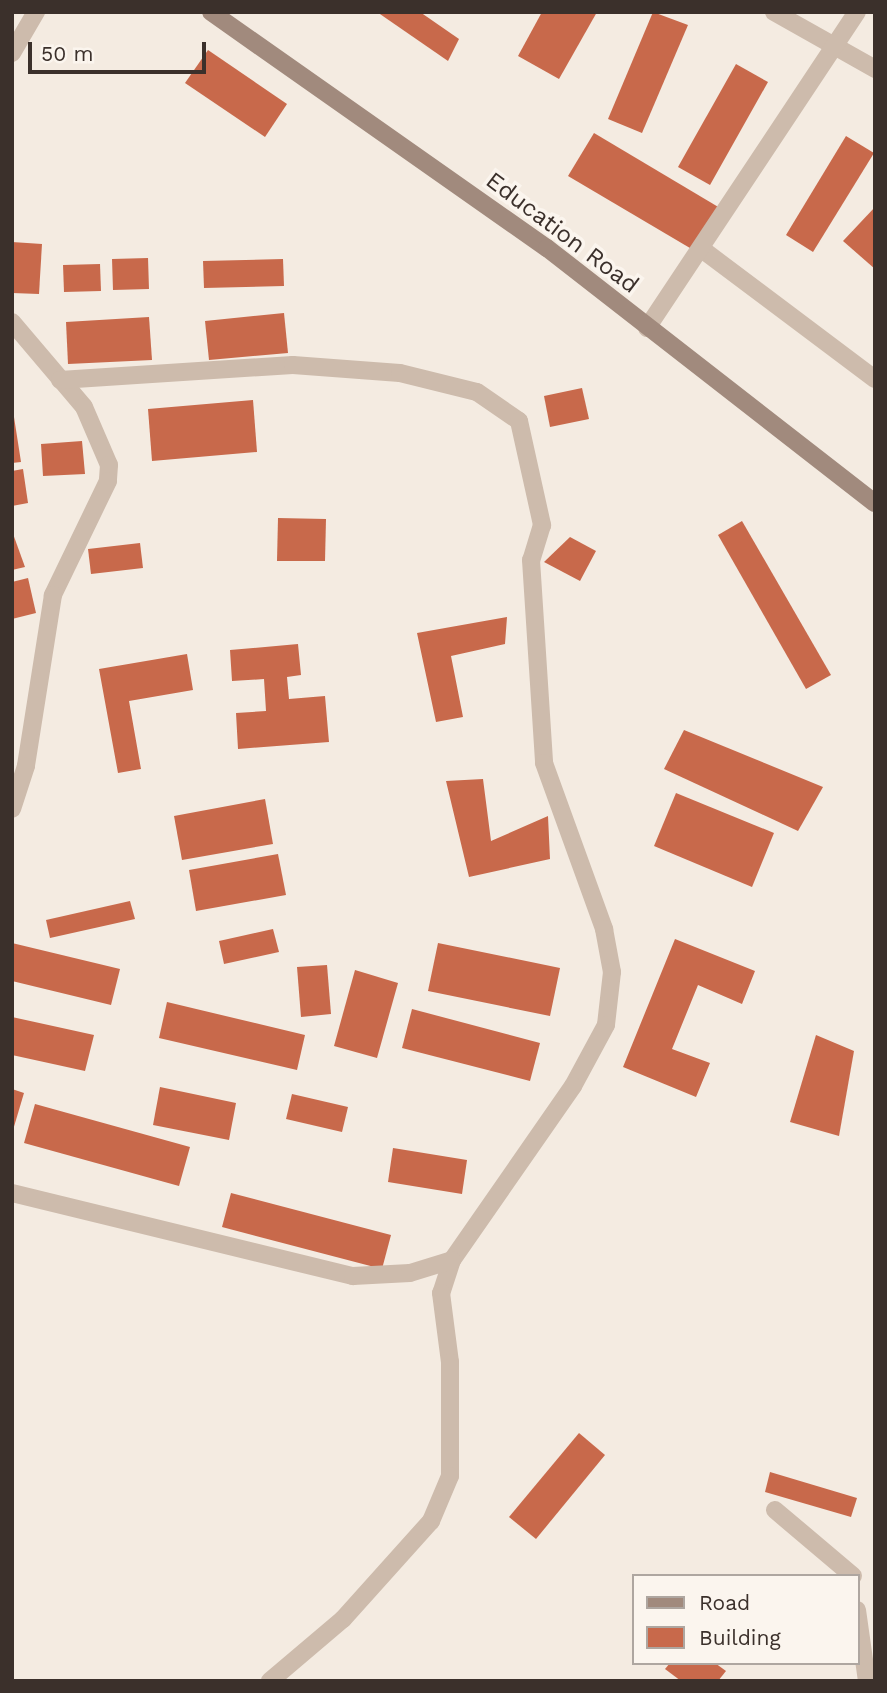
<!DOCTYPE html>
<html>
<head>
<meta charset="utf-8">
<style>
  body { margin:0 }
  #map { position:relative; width:887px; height:1693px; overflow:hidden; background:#f4ebe1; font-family:"Work Sans",sans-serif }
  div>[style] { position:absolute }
  .building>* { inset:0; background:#c8694b }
  .street>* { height:18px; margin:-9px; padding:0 9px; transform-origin:9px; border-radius:9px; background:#cdbbac }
  .secondary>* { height:18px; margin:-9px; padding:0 9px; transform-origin:9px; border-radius:9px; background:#a18a7d }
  span { translate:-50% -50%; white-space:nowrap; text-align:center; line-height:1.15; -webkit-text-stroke:7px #fbf5ee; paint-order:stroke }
  .street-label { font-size:24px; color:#3b302b }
  .frame { position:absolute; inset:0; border:14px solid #3b302b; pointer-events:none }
  .legend { position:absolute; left:632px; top:1574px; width:228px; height:91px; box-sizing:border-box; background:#fbf5ee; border:2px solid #aea6a0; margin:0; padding:9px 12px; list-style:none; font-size:21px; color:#3b302b }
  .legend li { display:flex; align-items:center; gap:14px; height:35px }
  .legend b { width:35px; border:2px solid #aea6a0 }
  .scale { position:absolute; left:28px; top:42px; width:178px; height:32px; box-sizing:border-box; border:4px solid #3b302b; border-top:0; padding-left:9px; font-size:21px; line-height:24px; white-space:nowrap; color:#3b302b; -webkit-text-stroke:5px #fbf5ee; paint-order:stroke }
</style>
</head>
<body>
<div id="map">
  <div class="building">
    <i style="clip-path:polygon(377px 12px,420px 12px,459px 39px,448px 61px)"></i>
    <i style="clip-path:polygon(542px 12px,597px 12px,559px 79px,518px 56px)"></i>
    <i style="clip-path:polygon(653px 12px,688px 25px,642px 133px,608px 119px)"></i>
    <i style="clip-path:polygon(208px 50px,287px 104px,265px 137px,185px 83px)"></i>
    <i style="clip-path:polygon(736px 64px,768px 82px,710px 185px,678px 167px)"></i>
    <i style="clip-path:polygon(594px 133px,720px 208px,695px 251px,568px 176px)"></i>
    <i style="clip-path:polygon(846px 136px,874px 153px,813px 252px,786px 235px)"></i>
    <i style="clip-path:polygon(875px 207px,875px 269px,843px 241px)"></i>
    <i style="clip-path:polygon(12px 242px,42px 244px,39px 294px,12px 293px)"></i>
    <i style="clip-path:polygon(148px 258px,149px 289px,113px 290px,112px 259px)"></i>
    <i style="clip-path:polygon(283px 259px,284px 286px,204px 288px,203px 261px)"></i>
    <i style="clip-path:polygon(100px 264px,101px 291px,64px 292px,63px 265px)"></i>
    <i style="clip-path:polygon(284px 313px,288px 353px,209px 360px,205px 321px)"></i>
    <i style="clip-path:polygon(149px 317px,152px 360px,68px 364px,66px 322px)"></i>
    <i style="clip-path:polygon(582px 388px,589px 419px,550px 427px,544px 396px)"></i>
    <i style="clip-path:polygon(253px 400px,257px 452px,152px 461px,148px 409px)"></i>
    <i style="clip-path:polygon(14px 417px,21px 462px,12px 463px,12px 418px)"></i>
    <i style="clip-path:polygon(82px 441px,85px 474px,43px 476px,41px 444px)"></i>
    <i style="clip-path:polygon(23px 469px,28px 503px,12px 506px,12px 471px)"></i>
    <i style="clip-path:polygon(278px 518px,326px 519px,325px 561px,277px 561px)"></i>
    <i style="clip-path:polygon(742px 521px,831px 675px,806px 689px,718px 535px)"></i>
    <i style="clip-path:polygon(12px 531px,25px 567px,12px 570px)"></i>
    <i style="clip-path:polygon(570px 537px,596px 551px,580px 581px,544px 562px)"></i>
    <i style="clip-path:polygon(140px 543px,143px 568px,91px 574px,88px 549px)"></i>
    <i style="clip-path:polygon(28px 578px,36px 613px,12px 619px,12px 582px)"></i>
    <i style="clip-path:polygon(507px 617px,505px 644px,451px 656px,463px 717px,436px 722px,417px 633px)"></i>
    <i style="clip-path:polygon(298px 644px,301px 675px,287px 677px,289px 699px,325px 696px,329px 742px,238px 749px,236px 713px,266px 711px,264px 679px,232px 681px,230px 650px)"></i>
    <i style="clip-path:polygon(187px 654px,193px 690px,129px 701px,141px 769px,118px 773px,99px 669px)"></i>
    <i style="clip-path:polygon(684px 730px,823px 787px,798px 831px,664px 769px)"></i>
    <i style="clip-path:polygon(483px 779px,491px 841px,548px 816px,550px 859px,469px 877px,446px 781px)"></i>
    <i style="clip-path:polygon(676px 793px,774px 833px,752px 887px,654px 846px)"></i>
    <i style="clip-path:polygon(265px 799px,273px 844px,182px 860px,174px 816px)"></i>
    <i style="clip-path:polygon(278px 854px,286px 895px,196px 911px,189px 870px)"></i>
    <i style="clip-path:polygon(130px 901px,135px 919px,50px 938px,46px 920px)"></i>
    <i style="clip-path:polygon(273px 929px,279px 952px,224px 964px,219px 941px)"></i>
    <i style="clip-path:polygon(675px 939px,755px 971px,742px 1004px,698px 985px,672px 1049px,710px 1063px,696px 1097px,623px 1067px)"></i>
    <i style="clip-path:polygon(12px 943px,120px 969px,111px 1005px,12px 981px)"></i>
    <i style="clip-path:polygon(438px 943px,560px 968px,550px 1016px,428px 991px)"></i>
    <i style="clip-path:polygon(327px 965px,331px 1014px,301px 1017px,297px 967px)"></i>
    <i style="clip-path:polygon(355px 970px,398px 983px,377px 1058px,334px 1046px)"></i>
    <i style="clip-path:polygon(167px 1002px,305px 1035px,297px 1070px,159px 1038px)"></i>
    <i style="clip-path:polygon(412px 1009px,540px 1043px,530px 1081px,402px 1048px)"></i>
    <i style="clip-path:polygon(12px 1017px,94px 1035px,85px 1071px,12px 1055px)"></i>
    <i style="clip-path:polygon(816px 1035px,854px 1051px,839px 1136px,790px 1122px)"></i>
    <i style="clip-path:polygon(160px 1087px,236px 1103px,229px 1140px,153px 1125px)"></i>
    <i style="clip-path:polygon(12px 1089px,24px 1093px,13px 1130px,12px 1130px)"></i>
    <i style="clip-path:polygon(292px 1094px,348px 1107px,342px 1132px,286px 1119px)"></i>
    <i style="clip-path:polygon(35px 1104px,190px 1147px,179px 1186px,24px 1143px)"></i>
    <i style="clip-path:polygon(393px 1148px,467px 1160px,462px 1194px,388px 1182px)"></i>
    <i style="clip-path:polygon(231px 1193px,391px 1235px,382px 1269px,222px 1227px)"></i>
    <i style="clip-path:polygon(579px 1433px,605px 1455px,536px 1539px,509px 1517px)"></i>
    <i style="clip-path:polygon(770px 1472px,857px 1498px,851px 1517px,765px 1492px)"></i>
    <i style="clip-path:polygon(670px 1663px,715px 1663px,726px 1671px,718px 1681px,681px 1681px,665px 1669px)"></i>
  </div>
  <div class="street">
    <i style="left:774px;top:12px;width:116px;rotate:29.4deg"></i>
    <i style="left:12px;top:53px;width:48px;rotate:-59.7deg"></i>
    <i style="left:703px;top:250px;width:215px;rotate:36.9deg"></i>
    <i style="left:12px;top:322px;width:111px;rotate:49.7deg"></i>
    <i style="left:84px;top:407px;width:63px;rotate:66.7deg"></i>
    <i style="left:109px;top:465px;width:16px;rotate:94deg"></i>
    <i style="left:108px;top:481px;width:127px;rotate:115.8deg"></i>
    <i style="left:53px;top:595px;width:173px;rotate:99deg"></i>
    <i style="left:26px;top:766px;width:45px;rotate:108deg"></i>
    <i style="left:647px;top:328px;width:379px;rotate:-56.4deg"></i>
    <i style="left:60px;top:380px;width:233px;rotate:-3.7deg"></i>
    <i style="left:293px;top:365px;width:107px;rotate:4.3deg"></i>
    <i style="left:400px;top:373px;width:79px;rotate:13.9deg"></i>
    <i style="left:477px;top:392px;width:51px;rotate:34.6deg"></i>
    <i style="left:519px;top:421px;width:107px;rotate:77.5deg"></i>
    <i style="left:542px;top:525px;width:37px;rotate:107deg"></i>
    <i style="left:531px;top:560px;width:203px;rotate:86.3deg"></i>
    <i style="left:544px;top:763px;width:177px;rotate:70.1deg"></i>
    <i style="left:604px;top:929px;width:44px;rotate:79.5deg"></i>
    <i style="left:612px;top:972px;width:53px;rotate:96.5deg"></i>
    <i style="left:606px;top:1025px;width:69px;rotate:118.4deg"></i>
    <i style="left:573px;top:1086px;width:212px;rotate:124.8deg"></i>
    <i style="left:452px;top:1260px;width:35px;rotate:108deg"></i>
    <i style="left:441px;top:1293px;width:70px;rotate:82.6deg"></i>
    <i style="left:450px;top:1362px;width:114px;rotate:90deg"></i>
    <i style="left:450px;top:1476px;width:49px;rotate:112.9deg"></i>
    <i style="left:431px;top:1521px;width:132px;rotate:131.9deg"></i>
    <i style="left:343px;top:1619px;width:96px;rotate:139.7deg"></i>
    <i style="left:12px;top:1193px;width:351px;rotate:13.7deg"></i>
    <i style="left:353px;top:1276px;width:57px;rotate:-3deg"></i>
    <i style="left:410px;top:1273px;width:44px;rotate:-17.2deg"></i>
    <i style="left:775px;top:1510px;width:102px;rotate:40.2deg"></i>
    <i style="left:857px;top:1610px;width:72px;rotate:82deg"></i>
  </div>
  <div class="secondary">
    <i style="left:211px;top:12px;width:411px;rotate:35.1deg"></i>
    <i style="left:547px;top:248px;width:415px;rotate:37.9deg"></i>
  </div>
  <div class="street-label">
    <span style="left:562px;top:233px;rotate:37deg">Education Road</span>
  </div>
  <div class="frame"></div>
  <ul class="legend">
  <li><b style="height:9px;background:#a18a7d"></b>Road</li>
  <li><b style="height:19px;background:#c8694b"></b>Building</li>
  </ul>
  <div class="scale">50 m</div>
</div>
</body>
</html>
